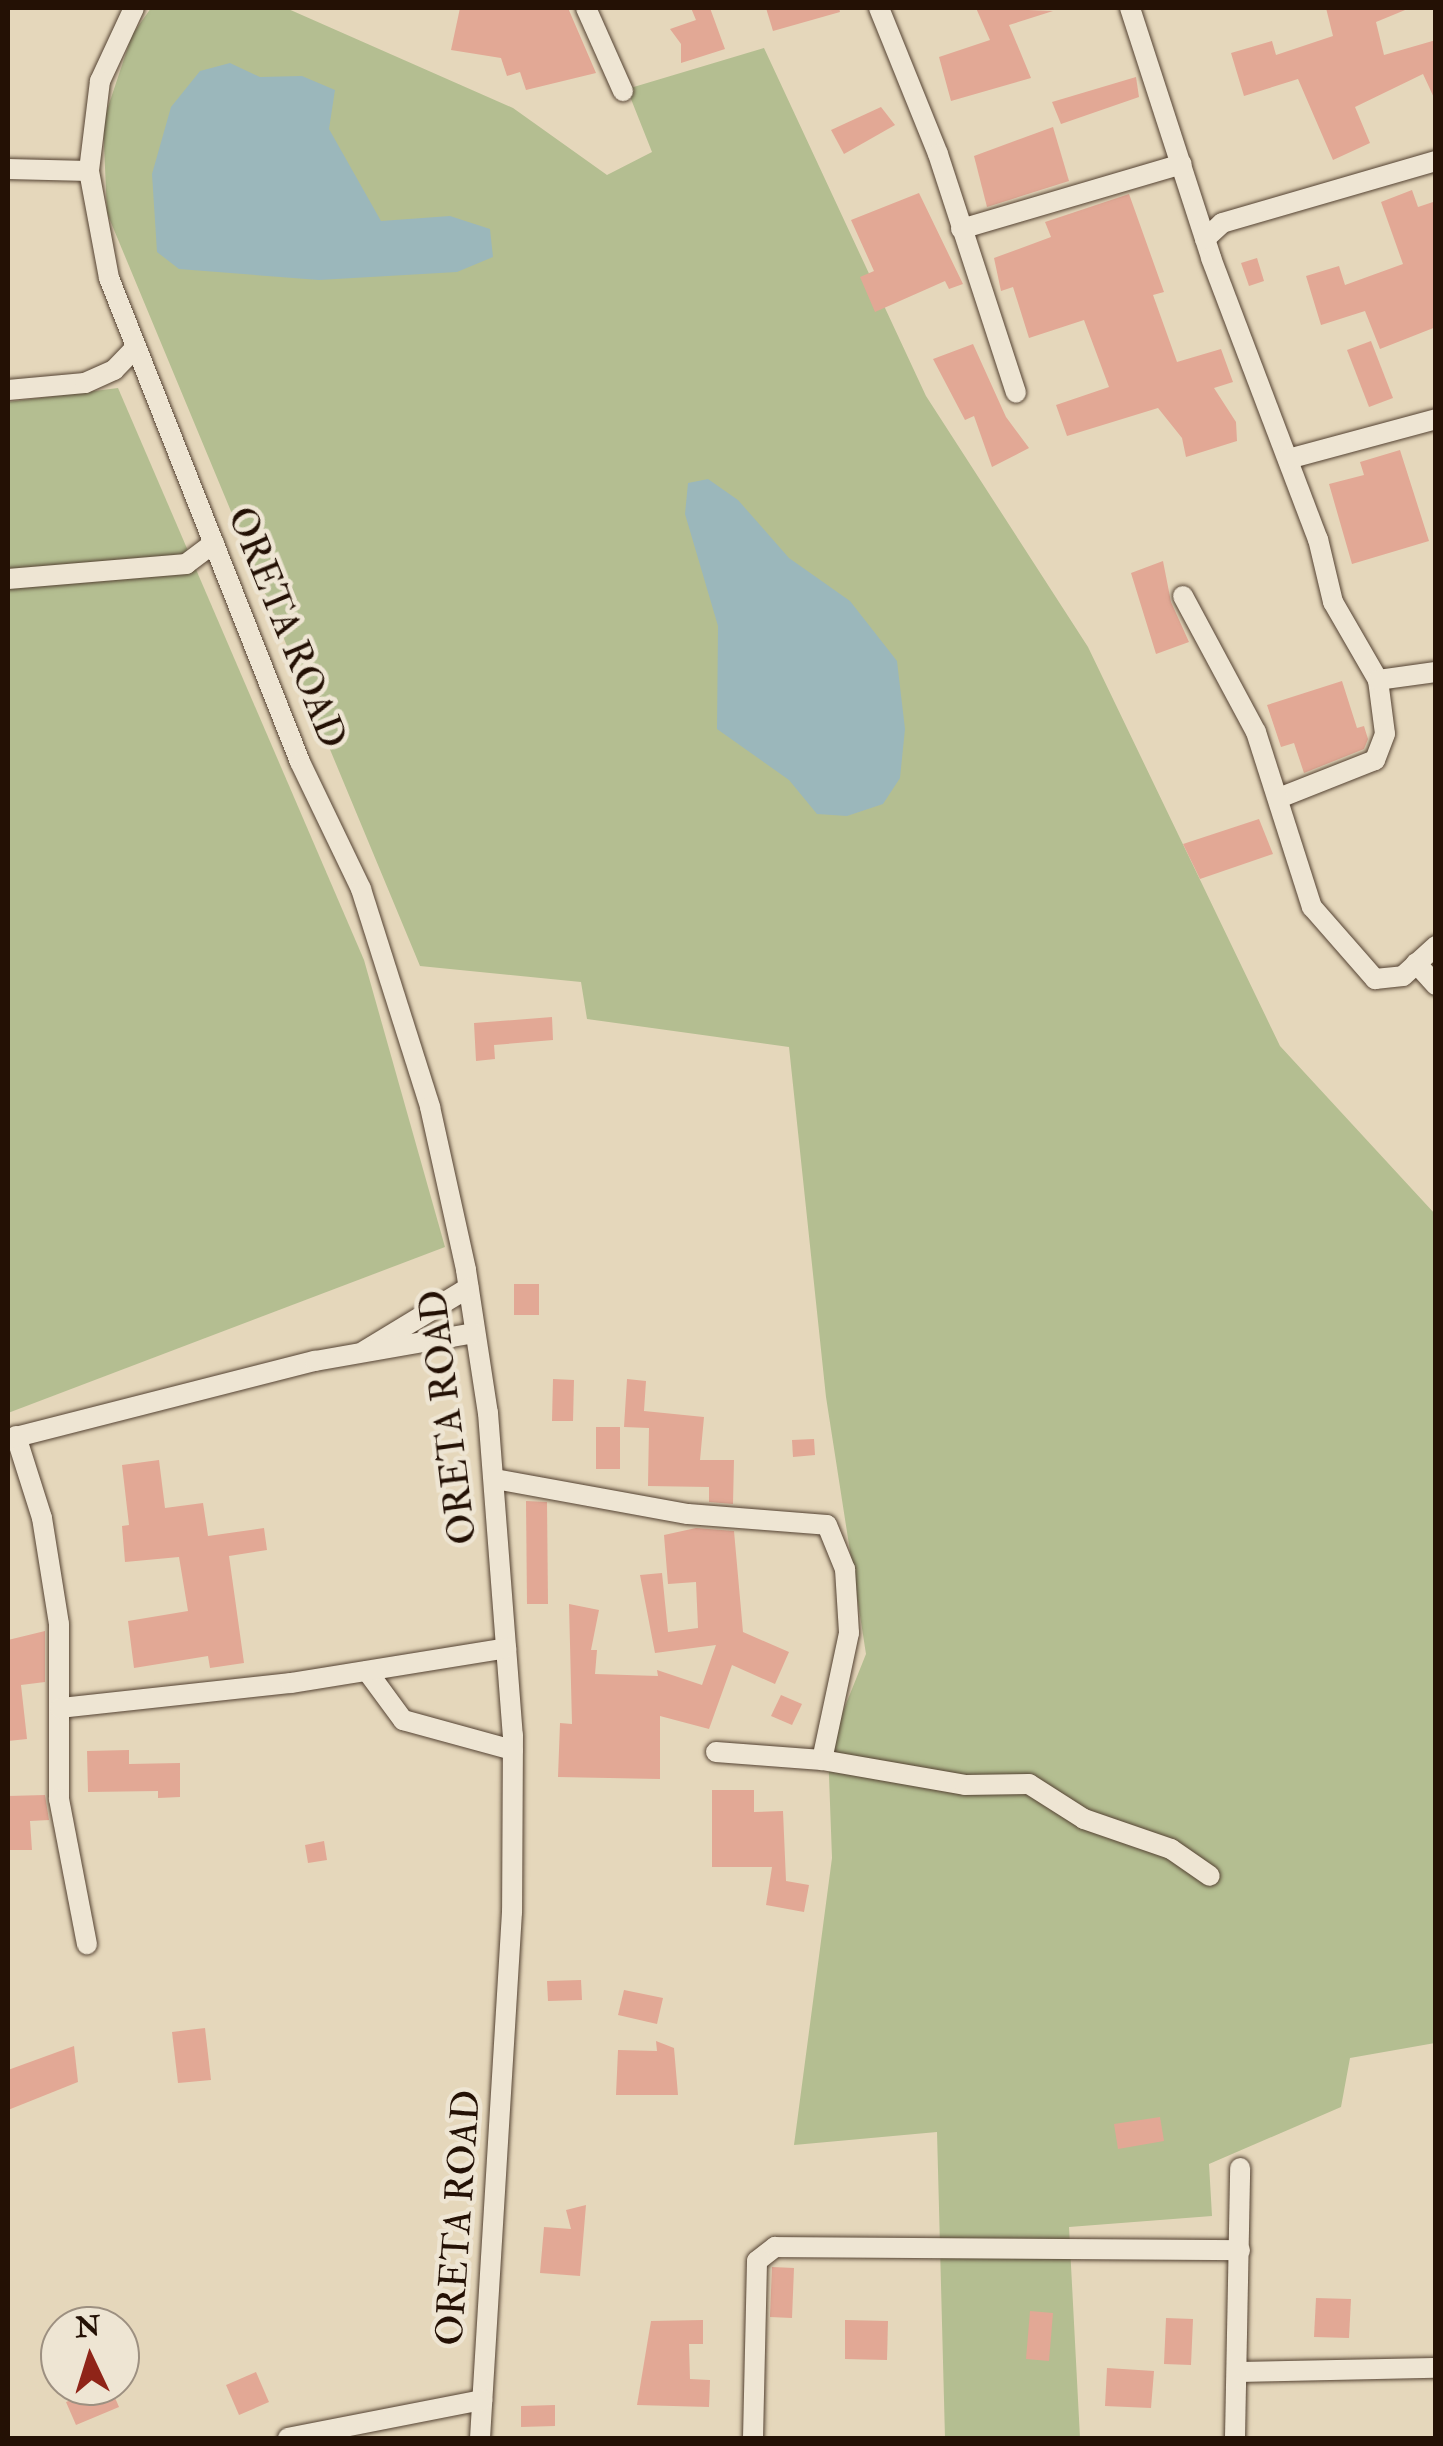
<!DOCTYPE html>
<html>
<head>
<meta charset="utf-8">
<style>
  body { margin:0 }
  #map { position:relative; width:1443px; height:2446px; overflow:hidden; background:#e5d7bb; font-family:"IM FELL Double Pica",serif }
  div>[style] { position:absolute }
  .green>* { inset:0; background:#b4be91 }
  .water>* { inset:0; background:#9bb7bb }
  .building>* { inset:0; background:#e2a895 }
  .roads { filter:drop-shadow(0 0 2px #544232) drop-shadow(0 0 2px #544232) }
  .minor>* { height:20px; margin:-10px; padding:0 10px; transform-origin:10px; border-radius:10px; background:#eee5d3 }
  span { translate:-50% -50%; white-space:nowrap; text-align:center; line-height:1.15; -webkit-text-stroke:9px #eee5d3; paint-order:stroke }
  .street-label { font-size:38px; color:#241105 }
  .frame { position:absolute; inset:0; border:10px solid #241105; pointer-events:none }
  .north { position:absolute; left:40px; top:2306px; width:100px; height:100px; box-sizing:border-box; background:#eee5d3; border:2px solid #9d9081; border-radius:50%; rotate:356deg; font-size:28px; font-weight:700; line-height:40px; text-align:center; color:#241105 }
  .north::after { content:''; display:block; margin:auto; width:35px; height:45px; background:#8f2418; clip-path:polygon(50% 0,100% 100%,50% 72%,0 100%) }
</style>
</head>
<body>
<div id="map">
  <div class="green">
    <i style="clip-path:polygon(151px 8px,286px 8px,513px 108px,607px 175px,652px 152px,627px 89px,764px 48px,926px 396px,1088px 647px,1280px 1046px,1435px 1214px,1435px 2043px,1350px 2058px,1341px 2107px,1209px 2164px,1212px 2216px,1069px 2227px,1080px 2438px,945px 2438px,937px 2132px,794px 2145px,832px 1858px,828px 1749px,866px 1654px,826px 1397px,789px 1047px,587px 1019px,581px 982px,420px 966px,107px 213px,103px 122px,132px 35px)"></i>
    <i style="clip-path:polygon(118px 388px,364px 960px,445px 1247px,8px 1413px,8px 402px)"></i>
  </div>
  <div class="water">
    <i style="clip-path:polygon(230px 63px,260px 77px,302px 76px,335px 90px,329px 129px,381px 221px,450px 216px,490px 229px,493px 257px,457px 272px,319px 280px,179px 269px,157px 252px,152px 174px,171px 107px,200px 71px)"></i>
    <i style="clip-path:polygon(708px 479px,738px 500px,789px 558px,850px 601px,897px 661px,905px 729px,900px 778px,883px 804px,847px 816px,817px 814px,789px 780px,717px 729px,718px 626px,685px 514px,688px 483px)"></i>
  </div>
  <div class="building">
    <i style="clip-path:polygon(460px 8px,568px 8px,596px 73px,526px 90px,520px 72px,507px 76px,501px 58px,451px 50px)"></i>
    <i style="clip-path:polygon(691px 8px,710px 8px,725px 49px,681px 63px,681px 44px,670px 29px,696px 20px)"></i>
    <i style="clip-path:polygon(766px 8px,839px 8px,840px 12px,773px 31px)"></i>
    <i style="clip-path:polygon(976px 8px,1053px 11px,1009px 25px,1031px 78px,951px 101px,939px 57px,990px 40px)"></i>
    <i style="clip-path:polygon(1326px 8px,1410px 8px,1376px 22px,1384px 55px,1436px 40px,1436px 102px,1423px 74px,1355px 107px,1370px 143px,1333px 160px,1298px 79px,1244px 96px,1231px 53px,1272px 41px,1276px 55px,1333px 36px)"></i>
    <i style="clip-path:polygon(1136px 77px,1139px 97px,1061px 124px,1052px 102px)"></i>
    <i style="clip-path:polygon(881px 107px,895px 125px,844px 154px,831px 130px)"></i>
    <i style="clip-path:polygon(1053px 127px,1069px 181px,987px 207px,974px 156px)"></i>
    <i style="clip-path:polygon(1412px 190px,1418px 207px,1436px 201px,1436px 327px,1380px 349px,1365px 311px,1321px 325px,1306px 276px,1339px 266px,1345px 285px,1403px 264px,1381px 202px)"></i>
    <i style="clip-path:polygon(919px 193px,963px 284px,949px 289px,945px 281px,875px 312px,860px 277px,874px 271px,851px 220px)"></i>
    <i style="clip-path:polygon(1129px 194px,1164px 292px,1153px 295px,1177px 362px,1221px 349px,1233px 382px,1214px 388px,1236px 422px,1237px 441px,1186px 457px,1182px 438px,1158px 408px,1067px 436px,1056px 405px,1109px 387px,1084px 320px,1029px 338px,1013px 287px,1001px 291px,994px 258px,1051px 237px,1045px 222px)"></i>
    <i style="clip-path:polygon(1257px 258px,1264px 281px,1249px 286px,1241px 263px)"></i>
    <i style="clip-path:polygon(1371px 341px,1393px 398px,1369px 407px,1347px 350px)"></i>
    <i style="clip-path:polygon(973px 344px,1006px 417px,1029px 448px,992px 467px,974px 416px,965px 420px,933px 359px)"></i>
    <i style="clip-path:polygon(1400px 450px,1429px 541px,1352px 564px,1329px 484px,1364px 475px,1360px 462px)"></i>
    <i style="clip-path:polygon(1163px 561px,1171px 602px,1189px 642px,1156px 654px,1131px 573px)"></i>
    <i style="clip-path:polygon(1342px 681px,1357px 728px,1364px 726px,1368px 739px,1364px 749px,1304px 773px,1294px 743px,1281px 747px,1267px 705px)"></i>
    <i style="clip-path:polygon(1259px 819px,1273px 854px,1200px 879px,1183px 844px)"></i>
    <i style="clip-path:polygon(552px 1017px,553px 1040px,494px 1045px,495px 1059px,476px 1061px,474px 1023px)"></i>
    <i style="clip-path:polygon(514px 1284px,539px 1284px,539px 1315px,514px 1315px)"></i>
    <i style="clip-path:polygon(553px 1379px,574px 1380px,573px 1421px,552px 1421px)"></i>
    <i style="clip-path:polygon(627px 1379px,646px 1381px,644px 1411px,704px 1417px,700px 1460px,734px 1460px,733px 1504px,709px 1502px,709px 1487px,648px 1486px,649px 1428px,624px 1427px)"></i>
    <i style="clip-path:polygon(596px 1427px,620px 1427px,620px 1469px,596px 1469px)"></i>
    <i style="clip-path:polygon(814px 1439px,815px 1455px,793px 1457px,792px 1440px)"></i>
    <i style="clip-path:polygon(159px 1460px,165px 1508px,203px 1503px,208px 1536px,264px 1528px,267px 1550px,229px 1556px,244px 1663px,210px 1668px,208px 1656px,134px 1668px,128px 1621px,188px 1611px,179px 1557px,125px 1562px,122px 1526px,129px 1525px,122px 1465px)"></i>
    <i style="clip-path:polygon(526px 1501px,547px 1502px,548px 1604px,527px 1604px)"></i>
    <i style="clip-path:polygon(696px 1528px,734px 1531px,743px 1632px,789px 1652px,775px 1684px,732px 1665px,709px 1729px,660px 1716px,660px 1779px,558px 1777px,560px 1723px,572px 1724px,569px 1604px,599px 1610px,591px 1650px,597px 1650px,595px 1674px,658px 1676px,657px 1670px,702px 1685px,716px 1645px,655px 1653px,640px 1575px,662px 1573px,668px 1632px,698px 1628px,696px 1582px,668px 1584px,664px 1535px)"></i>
    <i style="clip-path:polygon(45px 1631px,45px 1682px,21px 1685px,27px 1739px,8px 1741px,8px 1640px)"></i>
    <i style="clip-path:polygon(781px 1695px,802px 1704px,792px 1725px,771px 1716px)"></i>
    <i style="clip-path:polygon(129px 1750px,129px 1764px,180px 1763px,180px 1797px,158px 1798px,158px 1791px,88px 1792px,87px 1751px)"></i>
    <i style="clip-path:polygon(712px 1790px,754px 1790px,754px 1812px,783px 1811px,786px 1881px,809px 1885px,804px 1912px,766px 1905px,772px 1867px,712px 1867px)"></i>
    <i style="clip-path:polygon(45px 1795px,49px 1820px,30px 1821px,32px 1850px,8px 1850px,8px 1796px)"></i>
    <i style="clip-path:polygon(324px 1841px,327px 1860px,308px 1863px,305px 1845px)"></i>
    <i style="clip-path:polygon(581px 1980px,582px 2000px,548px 2001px,547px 1981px)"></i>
    <i style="clip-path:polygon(624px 1990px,663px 1998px,657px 2024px,618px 2015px)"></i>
    <i style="clip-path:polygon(205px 2028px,211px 2080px,178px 2083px,172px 2032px)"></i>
    <i style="clip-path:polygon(656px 2041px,674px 2048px,678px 2095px,616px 2095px,618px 2050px,657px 2051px)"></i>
    <i style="clip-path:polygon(74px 2046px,78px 2082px,8px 2110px,8px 2070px)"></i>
    <i style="clip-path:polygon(1160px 2117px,1164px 2141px,1118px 2149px,1114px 2124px)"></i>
    <i style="clip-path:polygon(586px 2205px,580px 2276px,540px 2273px,544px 2227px,571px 2229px,566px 2210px)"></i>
    <i style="clip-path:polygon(772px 2267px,794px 2268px,792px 2318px,770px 2317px)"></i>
    <i style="clip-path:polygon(1316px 2298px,1351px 2299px,1349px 2338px,1314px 2337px)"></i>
    <i style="clip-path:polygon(1030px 2311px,1053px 2313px,1049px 2361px,1026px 2359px)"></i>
    <i style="clip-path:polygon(1166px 2318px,1193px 2319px,1191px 2365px,1164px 2364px)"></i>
    <i style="clip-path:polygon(703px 2320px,703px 2344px,689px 2344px,690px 2379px,710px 2380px,709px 2407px,637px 2405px,651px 2321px)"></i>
    <i style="clip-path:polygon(845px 2320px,888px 2321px,887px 2360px,845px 2359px)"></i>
    <i style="clip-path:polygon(1107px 2368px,1154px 2371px,1151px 2408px,1105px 2406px)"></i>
    <i style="clip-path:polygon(256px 2372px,269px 2402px,239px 2415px,226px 2385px)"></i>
    <i style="clip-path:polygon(71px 2386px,110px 2386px,119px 2407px,76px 2425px,66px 2402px,76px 2398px)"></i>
    <i style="clip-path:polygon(555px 2405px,555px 2426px,521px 2427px,521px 2406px)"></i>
  </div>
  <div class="roads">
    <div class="minor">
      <i style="left:134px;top:8px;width:81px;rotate:115deg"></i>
      <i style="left:100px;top:81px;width:91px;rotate:97deg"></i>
      <i style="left:89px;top:171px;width:109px;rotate:79.4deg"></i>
      <i style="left:109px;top:278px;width:520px;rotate:68.46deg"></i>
      <i style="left:300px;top:762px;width:141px;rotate:64.3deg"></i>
      <i style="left:361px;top:889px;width:229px;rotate:72.4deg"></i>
      <i style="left:430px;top:1107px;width:167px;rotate:77.5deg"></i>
      <i style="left:466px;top:1270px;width:145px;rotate:81.3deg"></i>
      <i style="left:488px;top:1413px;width:323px;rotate:85.6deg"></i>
      <i style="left:513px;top:1735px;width:177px;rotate:90.3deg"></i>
      <i style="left:512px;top:1912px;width:527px;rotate:93.48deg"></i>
      <i style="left:586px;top:8px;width:91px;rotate:66deg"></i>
      <i style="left:879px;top:8px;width:157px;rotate:68deg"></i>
      <i style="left:938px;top:154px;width:251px;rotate:71.9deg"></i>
      <i style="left:1130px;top:8px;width:263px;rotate:72deg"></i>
      <i style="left:1211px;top:258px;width:301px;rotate:69.2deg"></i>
      <i style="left:1318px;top:539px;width:65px;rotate:76.6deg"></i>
      <i style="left:1333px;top:602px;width:90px;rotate:60deg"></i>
      <i style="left:1378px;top:680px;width:54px;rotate:82.6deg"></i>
      <i style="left:1385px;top:734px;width:28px;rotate:111deg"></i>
      <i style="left:1375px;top:760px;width:103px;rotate:158.4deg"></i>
      <i style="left:8px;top:169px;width:81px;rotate:1.4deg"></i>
      <i style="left:961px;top:229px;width:230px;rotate:-16.4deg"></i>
      <i style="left:1205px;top:239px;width:23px;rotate:-43deg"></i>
      <i style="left:1222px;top:223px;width:223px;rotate:-16.2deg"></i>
      <i style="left:8px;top:390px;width:77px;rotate:-5.2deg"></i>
      <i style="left:85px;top:383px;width:32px;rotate:-24deg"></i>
      <i style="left:114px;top:370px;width:32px;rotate:-46deg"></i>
      <i style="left:1288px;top:459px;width:153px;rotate:-15.1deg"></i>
      <i style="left:8px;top:579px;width:179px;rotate:-4.8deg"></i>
      <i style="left:186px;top:564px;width:35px;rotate:-37deg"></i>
      <i style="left:1183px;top:596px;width:154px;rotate:61.8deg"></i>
      <i style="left:1256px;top:732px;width:184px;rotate:72.3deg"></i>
      <i style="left:1312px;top:907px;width:96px;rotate:48.8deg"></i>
      <i style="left:1375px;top:979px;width:28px;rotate:-6deg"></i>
      <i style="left:1403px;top:976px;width:45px;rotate:-42.3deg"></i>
      <i style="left:1378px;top:680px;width:59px;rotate:-7.9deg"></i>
      <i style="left:1416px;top:963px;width:30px;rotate:48deg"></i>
      <i style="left:364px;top:1351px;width:122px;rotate:-31.2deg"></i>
      <i style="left:16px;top:1436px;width:86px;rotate:72.4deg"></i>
      <i style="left:42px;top:1518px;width:107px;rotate:80.9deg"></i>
      <i style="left:59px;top:1624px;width:175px;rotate:90deg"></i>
      <i style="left:59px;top:1799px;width:148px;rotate:79.1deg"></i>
      <i style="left:8px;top:1439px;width:317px;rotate:-14.3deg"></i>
      <i style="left:315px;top:1361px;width:161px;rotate:-10deg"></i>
      <i style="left:495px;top:1479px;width:196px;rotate:10.3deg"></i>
      <i style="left:688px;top:1514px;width:139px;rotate:4.5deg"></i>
      <i style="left:827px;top:1525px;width:48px;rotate:67.8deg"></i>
      <i style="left:845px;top:1569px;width:64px;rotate:86.4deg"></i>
      <i style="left:849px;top:1633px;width:130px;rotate:102deg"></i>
      <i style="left:367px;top:1671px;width:61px;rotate:53.7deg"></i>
      <i style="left:403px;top:1720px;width:114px;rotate:15.3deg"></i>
      <i style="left:60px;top:1708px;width:232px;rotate:-6.2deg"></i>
      <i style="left:291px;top:1683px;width:218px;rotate:-9.2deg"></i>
      <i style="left:716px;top:1752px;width:106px;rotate:4.3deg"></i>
      <i style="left:822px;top:1760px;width:145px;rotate:9.9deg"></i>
      <i style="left:965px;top:1785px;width:64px;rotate:-0.9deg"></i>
      <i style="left:1029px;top:1784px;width:65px;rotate:32.5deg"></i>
      <i style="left:1084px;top:1819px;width:92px;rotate:19deg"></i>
      <i style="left:1171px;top:1849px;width:47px;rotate:34.7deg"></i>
      <i style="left:1237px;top:2372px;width:199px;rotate:-1.2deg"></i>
      <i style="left:288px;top:2438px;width:198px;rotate:-11.1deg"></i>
      <i style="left:753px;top:2438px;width:177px;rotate:-88.7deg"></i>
      <i style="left:757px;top:2261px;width:23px;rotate:-38deg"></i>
      <i style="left:775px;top:2247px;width:465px;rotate:0.4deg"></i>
      <i style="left:1235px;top:2438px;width:270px;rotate:-88.9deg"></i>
    </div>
  </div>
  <div class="street-label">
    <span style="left:286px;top:628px;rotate:68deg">ORETA ROAD</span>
    <span style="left:449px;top:1417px;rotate:-97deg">ORETA ROAD</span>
    <span style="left:459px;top:2218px;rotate:-86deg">ORETA ROAD</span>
  </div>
  <div class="frame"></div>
  <div class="north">N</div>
</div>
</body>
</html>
